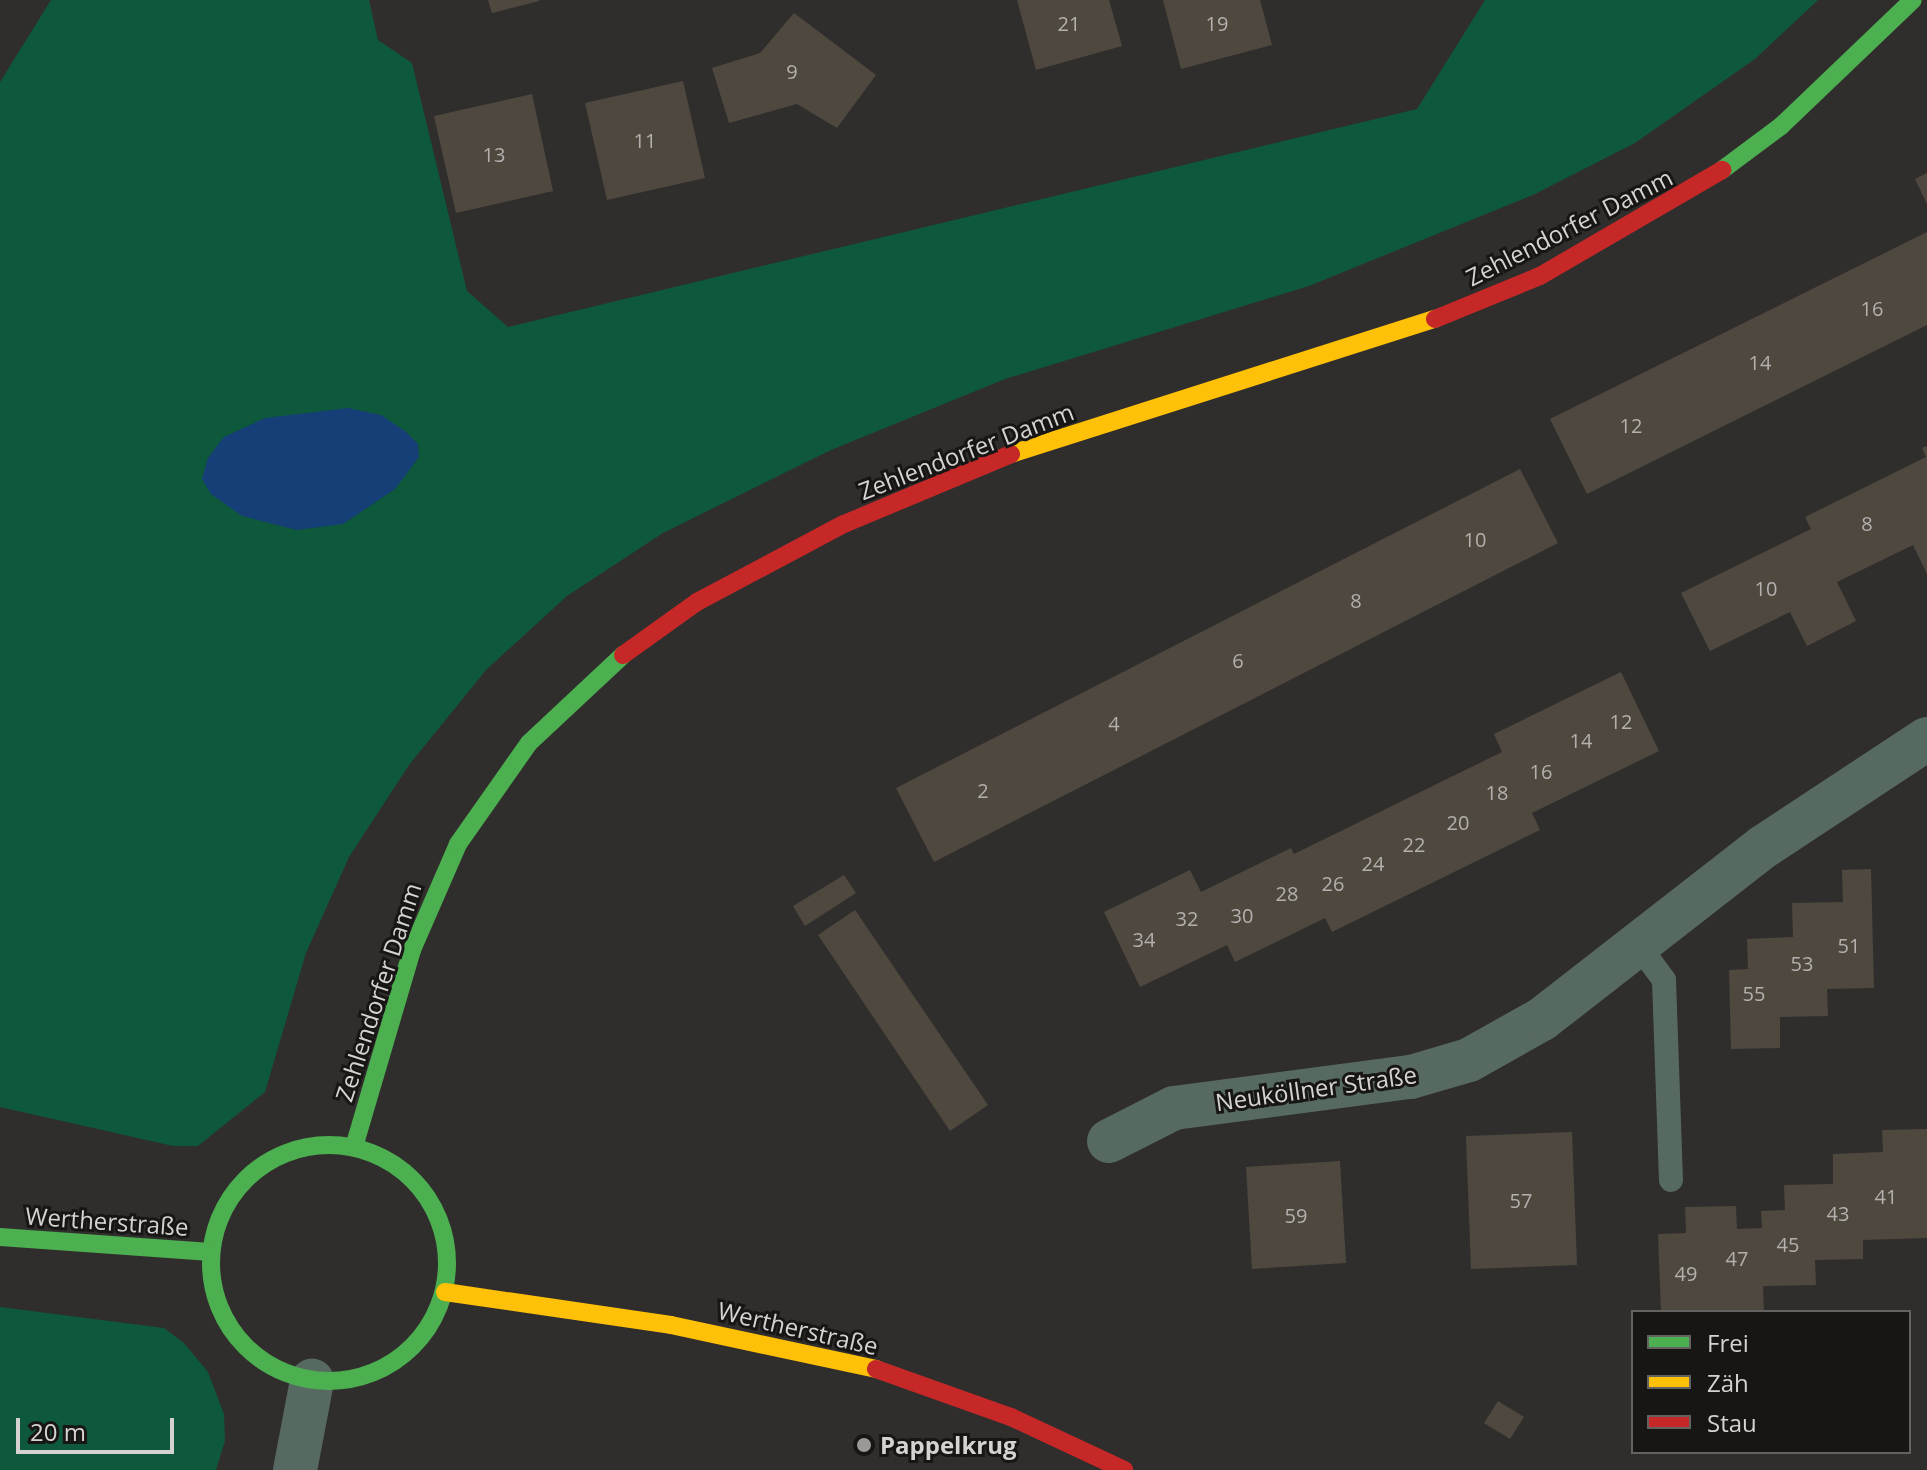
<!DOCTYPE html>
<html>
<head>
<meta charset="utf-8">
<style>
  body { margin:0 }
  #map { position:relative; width:1927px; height:1470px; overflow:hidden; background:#302e2c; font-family:"Open Sans",sans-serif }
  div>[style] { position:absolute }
  .green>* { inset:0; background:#0e583b }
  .water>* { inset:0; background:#163f78 }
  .building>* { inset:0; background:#4e483f }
  .lane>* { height:24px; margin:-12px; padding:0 12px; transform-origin:12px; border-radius:12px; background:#576a62 }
  .street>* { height:44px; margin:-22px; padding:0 22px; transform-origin:22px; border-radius:22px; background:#576a62 }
  .fast>* { height:18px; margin:-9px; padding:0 9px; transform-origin:9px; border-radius:9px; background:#4caf50 }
  .fast>.ring { margin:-9px; padding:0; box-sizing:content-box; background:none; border:18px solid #4caf50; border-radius:50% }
  .slow>* { height:18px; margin:-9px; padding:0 9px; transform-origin:9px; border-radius:9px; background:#ffc107 }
  .jam>* { height:18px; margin:-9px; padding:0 9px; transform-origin:9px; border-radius:9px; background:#c62828 }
  .dots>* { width:22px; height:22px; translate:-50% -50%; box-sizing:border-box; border:4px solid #181615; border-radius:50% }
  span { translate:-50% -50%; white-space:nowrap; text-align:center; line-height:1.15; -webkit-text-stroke:6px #181615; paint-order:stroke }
  .number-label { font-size:20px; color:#b3b0ad }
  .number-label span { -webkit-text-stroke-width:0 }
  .street-label { font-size:24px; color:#d5d3d2 }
  .poi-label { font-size:24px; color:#d5d3d2; font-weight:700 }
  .left { translate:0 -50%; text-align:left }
  .legend { position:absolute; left:1631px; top:1310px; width:280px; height:144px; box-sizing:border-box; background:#181615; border:2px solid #646261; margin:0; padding:10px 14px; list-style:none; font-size:24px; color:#d5d3d2 }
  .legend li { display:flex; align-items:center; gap:16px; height:40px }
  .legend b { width:40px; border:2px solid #646261 }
  .scale { position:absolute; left:16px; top:1418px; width:158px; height:36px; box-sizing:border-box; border:4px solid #d5d3d2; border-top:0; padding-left:10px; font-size:24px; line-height:28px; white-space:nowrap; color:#d5d3d2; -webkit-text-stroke:6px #181615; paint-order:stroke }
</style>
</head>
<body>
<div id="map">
  <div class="green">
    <i style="clip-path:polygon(51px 0,369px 0,378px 40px,412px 63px,467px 291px,508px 327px,1417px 109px,1485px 0,1818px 0,1755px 59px,1635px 143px,1535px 194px,1309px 286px,1005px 379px,831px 450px,663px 533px,567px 596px,486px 670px,409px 765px,349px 857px,306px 953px,265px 1092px,198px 1146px,173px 1146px,0 1107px,0 82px)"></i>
    <i style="clip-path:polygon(0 1307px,164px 1328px,184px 1343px,208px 1372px,224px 1414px,225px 1441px,216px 1470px,0 1470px)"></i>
  </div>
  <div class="water">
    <i style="clip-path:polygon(348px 408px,381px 415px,405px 431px,418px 444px,419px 457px,395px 489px,343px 524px,297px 530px,242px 516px,211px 494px,202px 479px,208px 458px,224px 437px,265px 418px)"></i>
  </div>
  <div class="building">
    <i style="clip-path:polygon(488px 0,539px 0,539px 1px,492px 13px)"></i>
    <i style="clip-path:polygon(1017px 0,1109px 0,1122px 46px,1036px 70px)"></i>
    <i style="clip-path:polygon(1163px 0,1260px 0,1272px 45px,1181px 69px)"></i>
    <i style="clip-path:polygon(794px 13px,876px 75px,837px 128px,797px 104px,729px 123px,712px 68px,760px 53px)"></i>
    <i style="clip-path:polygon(683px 81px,705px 178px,607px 200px,585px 103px)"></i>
    <i style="clip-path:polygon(532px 94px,553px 191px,456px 213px,434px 116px)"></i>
    <i style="clip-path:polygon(1927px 173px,1927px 204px,1915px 179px)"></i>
    <i style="clip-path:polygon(1927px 232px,1927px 325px,1587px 494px,1550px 419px)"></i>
    <i style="clip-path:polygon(1927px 446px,1927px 574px,1913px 545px,1837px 582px,1856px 621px,1807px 646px,1790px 612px,1710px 651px,1681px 593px,1811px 529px,1805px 517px,1926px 457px,1922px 448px)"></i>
    <i style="clip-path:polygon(1520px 469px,1558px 543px,934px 862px,896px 788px)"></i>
    <i style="clip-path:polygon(1621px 672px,1659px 751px,1532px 813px,1540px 830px,1332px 932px,1325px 918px,1235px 962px,1227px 945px,1140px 987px,1104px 912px,1190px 870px,1201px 892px,1291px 848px,1294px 854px,1502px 752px,1494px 734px)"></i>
    <i style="clip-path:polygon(1871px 869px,1874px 988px,1827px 989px,1828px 1016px,1780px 1017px,1780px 1048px,1731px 1049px,1729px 970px,1748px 969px,1747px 939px,1793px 937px,1792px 903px,1843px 902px,1842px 870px)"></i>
    <i style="clip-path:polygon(844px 875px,856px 893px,805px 926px,793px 906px)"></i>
    <i style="clip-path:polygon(855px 910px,988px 1105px,950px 1131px,818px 935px)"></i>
    <i style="clip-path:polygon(1927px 1129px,1927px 1238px,1863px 1240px,1863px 1259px,1815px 1260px,1816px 1285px,1763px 1286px,1764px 1312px,1661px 1312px,1658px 1234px,1686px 1233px,1685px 1207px,1736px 1206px,1737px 1229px,1762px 1228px,1761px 1211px,1785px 1210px,1784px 1185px,1833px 1184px,1833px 1154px,1883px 1152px,1882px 1130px)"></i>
    <i style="clip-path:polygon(1572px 1132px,1577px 1265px,1471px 1269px,1466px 1136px)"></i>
    <i style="clip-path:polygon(1340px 1161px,1346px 1263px,1252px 1269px,1246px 1167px)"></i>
    <i style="clip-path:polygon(1498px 1401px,1524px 1417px,1510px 1439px,1484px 1423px)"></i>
  </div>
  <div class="lane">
    <i style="left:1639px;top:946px;width:42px;rotate:53.7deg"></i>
    <i style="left:1664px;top:980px;width:200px;rotate:88deg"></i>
  </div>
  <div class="street">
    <i style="left:1109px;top:1141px;width:73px;rotate:-26.9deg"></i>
    <i style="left:1174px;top:1108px;width:239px;rotate:-7.5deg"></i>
    <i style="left:1411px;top:1077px;width:60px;rotate:-16.3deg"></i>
    <i style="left:1469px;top:1060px;width:84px;rotate:-29.3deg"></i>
    <i style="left:1542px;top:1019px;width:280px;rotate:-37.9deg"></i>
    <i style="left:1763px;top:847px;width:196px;rotate:-33.4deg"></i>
    <i style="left:295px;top:1470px;width:91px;rotate:-79.2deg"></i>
  </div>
  <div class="fast">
    <i style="left:1722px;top:170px;width:74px;rotate:-36.7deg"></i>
    <i style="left:1781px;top:126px;width:182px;rotate:-43.7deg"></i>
    <i class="ring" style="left:211px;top:1145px;width:218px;height:218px"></i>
    <i style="left:354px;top:1147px;width:205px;rotate:-73.6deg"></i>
    <i style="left:412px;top:950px;width:116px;rotate:-66.5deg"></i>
    <i style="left:458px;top:844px;width:123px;rotate:-54.9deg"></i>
    <i style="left:529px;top:743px;width:129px;rotate:-43.1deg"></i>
    <i style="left:0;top:1237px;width:211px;rotate:4.1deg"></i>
  </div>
  <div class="slow">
    <i style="left:1011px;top:454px;width:445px;rotate:-17.7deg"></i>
    <i style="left:445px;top:1292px;width:228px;rotate:8.3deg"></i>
    <i style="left:671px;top:1325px;width:210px;rotate:12.1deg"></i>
  </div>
  <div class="jam">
    <i style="left:1435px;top:319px;width:113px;rotate:-22.3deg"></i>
    <i style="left:1540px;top:276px;width:211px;rotate:-30.2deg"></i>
    <i style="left:623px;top:655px;width:91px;rotate:-35.6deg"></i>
    <i style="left:697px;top:602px;width:166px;rotate:-28deg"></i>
    <i style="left:844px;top:524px;width:181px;rotate:-22.7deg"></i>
    <i style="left:876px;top:1369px;width:143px;rotate:19.6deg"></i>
    <i style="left:1011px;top:1417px;width:125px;rotate:25.1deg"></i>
  </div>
  <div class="dots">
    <i style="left:864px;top:1445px;background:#9b9998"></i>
  </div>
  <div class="number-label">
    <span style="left:1069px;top:23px">21</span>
    <span style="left:1217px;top:23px">19</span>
    <span style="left:792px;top:71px">9</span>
    <span style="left:645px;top:140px">11</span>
    <span style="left:494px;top:154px">13</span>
    <span style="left:1872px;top:308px">16</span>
    <span style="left:1760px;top:362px">14</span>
    <span style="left:1631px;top:425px">12</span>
    <span style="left:1867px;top:523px">8</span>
    <span style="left:1475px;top:539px">10</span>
    <span style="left:1766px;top:588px">10</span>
    <span style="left:1356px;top:600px">8</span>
    <span style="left:1238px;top:660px">6</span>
    <span style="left:1621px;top:721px">12</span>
    <span style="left:1114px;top:723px">4</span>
    <span style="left:1581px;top:740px">14</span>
    <span style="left:1541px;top:771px">16</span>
    <span style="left:983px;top:790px">2</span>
    <span style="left:1497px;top:792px">18</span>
    <span style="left:1458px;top:822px">20</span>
    <span style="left:1414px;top:844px">22</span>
    <span style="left:1373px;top:863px">24</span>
    <span style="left:1333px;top:883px">26</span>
    <span style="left:1287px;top:893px">28</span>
    <span style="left:1242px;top:915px">30</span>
    <span style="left:1187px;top:918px">32</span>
    <span style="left:1144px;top:939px">34</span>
    <span style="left:1849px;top:945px">51</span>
    <span style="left:1802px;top:963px">53</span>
    <span style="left:1754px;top:993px">55</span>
    <span style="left:1886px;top:1196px">41</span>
    <span style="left:1521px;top:1200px">57</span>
    <span style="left:1838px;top:1213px">43</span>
    <span style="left:1296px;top:1215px">59</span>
    <span style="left:1788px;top:1244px">45</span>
    <span style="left:1737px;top:1258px">47</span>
    <span style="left:1686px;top:1273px">49</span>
  </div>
  <div class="street-label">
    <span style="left:1569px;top:227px;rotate:-27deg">Zehlendorfer Damm</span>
    <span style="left:966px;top:451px;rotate:-21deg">Zehlendorfer Damm</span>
    <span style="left:378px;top:992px;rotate:-72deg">Zehlendorfer Damm</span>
    <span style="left:1316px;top:1088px;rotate:-8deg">Neuköllner Straße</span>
    <span style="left:107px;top:1221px;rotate:4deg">Wertherstraße</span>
    <span style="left:798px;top:1328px;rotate:13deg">Wertherstraße</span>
  </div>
  <div class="poi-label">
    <span class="left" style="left:880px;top:1445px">Pappelkrug</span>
  </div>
  <ul class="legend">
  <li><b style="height:10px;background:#4caf50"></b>Frei</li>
  <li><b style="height:10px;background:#ffc107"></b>Zäh</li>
  <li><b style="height:10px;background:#c62828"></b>Stau</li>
  </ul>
  <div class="scale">20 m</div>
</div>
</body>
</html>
